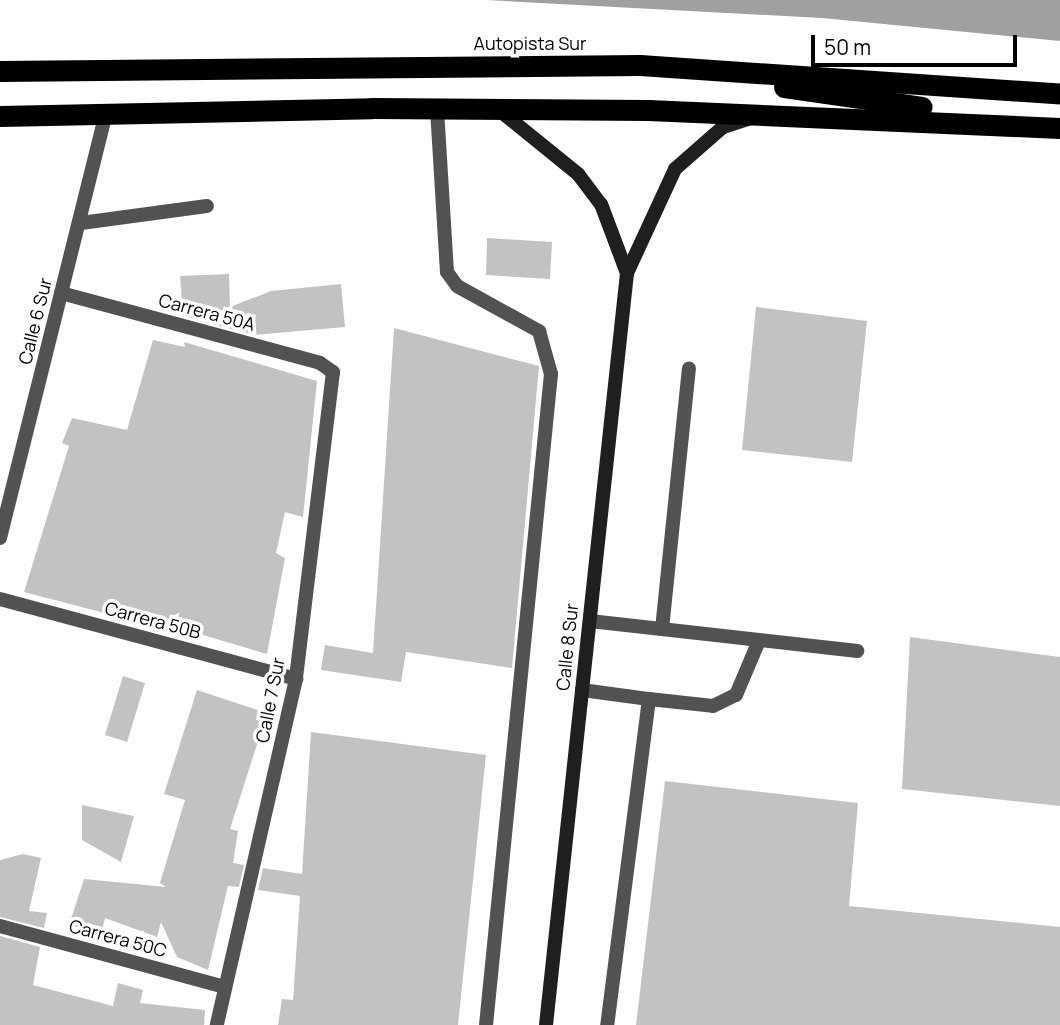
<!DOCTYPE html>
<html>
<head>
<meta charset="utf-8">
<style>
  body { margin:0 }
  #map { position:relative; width:1060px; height:1025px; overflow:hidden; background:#fff; font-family:Manrope,sans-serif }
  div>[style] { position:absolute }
  .water>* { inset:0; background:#a0a0a0 }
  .building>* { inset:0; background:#c2c2c2 }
  .lane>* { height:14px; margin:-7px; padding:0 7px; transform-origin:7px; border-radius:7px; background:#525252 }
  .street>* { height:14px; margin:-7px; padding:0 7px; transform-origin:7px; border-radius:7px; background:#525252 }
  .secondary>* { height:14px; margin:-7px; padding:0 7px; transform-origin:7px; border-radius:7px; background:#1f1f1f }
  .highway>* { height:21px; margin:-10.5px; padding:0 10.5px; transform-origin:10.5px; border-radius:10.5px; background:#000 }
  span { translate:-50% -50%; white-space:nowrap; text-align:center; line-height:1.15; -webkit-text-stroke:7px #fff; paint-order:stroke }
  .street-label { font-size:18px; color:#000 }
  .scale { position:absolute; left:811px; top:35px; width:206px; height:32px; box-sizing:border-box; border:4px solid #000; border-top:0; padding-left:9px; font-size:21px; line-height:24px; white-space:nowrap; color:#000; -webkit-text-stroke:5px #fff; paint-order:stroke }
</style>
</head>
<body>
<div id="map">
  <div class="water">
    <i style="clip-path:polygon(486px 0,1060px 0,1060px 41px,822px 18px)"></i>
  </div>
  <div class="building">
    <i style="clip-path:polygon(487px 238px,552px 242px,550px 279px,486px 275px)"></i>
    <i style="clip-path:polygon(229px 274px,230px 307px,271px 291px,341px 284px,345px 327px,254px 335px,183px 316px,180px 276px)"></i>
    <i style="clip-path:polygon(756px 307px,867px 321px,852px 462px,742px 450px)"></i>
    <i style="clip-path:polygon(394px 328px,539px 366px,512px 668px,406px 652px,401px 682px,321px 670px,325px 645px,373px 653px)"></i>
    <i style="clip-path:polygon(153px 340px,185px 347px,184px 342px,317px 381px,303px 517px,285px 512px,276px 553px,285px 558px,267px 654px,109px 607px,108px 614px,24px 592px,69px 446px,62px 443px,72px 418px,127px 430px)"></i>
    <i style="clip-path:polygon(910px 637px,1060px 657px,1060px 806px,902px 789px)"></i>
    <i style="clip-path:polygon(123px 676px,145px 683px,127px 742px,105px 735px)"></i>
    <i style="clip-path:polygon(197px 690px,267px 713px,230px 829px,238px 831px,233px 863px,244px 865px,239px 887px,228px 886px,208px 970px,177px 957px,161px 922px,157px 937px,105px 918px,101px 934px,69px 925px,84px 879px,166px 887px,160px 883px,185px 800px,164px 794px)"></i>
    <i style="clip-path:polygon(311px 732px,486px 755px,458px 1025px,278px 1025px,282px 999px,293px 1000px,300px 896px,258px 890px,263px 868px,302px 874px)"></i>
    <i style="clip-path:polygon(665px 781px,858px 803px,849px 906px,1060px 927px,1060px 1025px,636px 1025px)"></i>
    <i style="clip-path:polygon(82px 805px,134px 816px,121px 862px,82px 840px)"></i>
    <i style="clip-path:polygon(23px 854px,41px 858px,29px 911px,47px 913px,44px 928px,0 917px,0 860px)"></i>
    <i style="clip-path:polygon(0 936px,40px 947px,33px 985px,113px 1006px,118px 983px,143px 990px,140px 1003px,205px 1010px,204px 1025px,0 1025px)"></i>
  </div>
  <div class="lane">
    <i style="left:437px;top:109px;width:163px;rotate:86.5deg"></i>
    <i style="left:447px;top:272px;width:17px;rotate:54deg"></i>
    <i style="left:457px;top:286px;width:94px;rotate:28.8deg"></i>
    <i style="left:539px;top:331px;width:45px;rotate:74.4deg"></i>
    <i style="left:551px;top:374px;width:654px;rotate:95.7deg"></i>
    <i style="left:81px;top:223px;width:127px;rotate:-7.7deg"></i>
    <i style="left:590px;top:621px;width:269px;rotate:6.4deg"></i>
    <i style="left:662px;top:629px;width:262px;rotate:-84.1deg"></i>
    <i style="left:582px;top:690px;width:68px;rotate:7.7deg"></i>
    <i style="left:649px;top:699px;width:329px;rotate:97.3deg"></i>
    <i style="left:649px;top:699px;width:64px;rotate:6.2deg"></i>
    <i style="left:713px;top:706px;width:25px;rotate:-26deg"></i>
    <i style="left:736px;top:695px;width:56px;rotate:-67.1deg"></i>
  </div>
  <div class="street">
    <i style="left:61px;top:293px;width:268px;rotate:15.1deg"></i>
    <i style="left:320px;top:363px;width:16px;rotate:35deg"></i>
    <i style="left:333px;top:372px;width:309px;rotate:96.9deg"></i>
    <i style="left:296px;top:679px;width:355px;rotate:102.9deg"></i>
    <i style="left:0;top:538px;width:437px;rotate:-76deg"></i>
    <i style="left:0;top:599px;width:307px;rotate:15.1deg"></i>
    <i style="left:0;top:926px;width:233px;rotate:15.2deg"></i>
  </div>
  <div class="secondary">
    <i style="left:499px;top:110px;width:102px;rotate:39deg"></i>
    <i style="left:578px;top:174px;width:38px;rotate:53deg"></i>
    <i style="left:601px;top:204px;width:74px;rotate:69.4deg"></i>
    <i style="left:546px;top:1025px;width:756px;rotate:-83.85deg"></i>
    <i style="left:627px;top:273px;width:115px;rotate:-65.2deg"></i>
    <i style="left:675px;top:169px;width:64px;rotate:-41.2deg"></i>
    <i style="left:723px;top:127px;width:29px;rotate:-18deg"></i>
  </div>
  <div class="highway">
    <i style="left:0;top:71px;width:640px;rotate:-0.54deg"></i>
    <i style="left:640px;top:65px;width:421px;rotate:3.9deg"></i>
    <i style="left:784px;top:87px;width:139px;rotate:8.2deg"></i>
    <i style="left:0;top:116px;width:372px;rotate:-1.2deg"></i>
    <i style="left:372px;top:108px;width:276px;rotate:0.4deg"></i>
    <i style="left:648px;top:110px;width:412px;rotate:2.5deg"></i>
  </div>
  <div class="street-label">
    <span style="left:530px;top:43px">Autopista Sur</span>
    <span style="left:207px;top:312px;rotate:15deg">Carrera 50A</span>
    <span style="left:35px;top:321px;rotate:-76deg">Calle 6 Sur</span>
    <span style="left:153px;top:620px;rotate:15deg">Carrera 50B</span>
    <span style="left:567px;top:647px;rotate:-84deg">Calle 8 Sur</span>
    <span style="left:270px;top:700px;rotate:-79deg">Calle 7 Sur</span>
    <span style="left:118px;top:938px;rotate:15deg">Carrera 50C</span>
  </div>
  <div class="scale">50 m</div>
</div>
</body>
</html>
